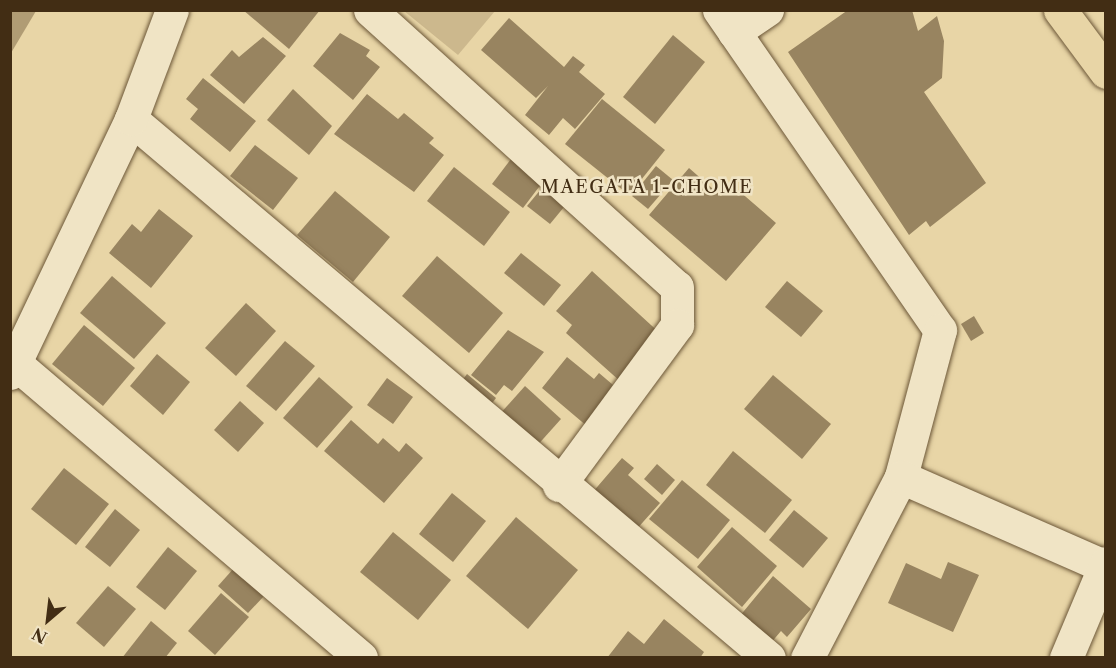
<!DOCTYPE html>
<html>
<head>
<meta charset="utf-8">
<style>
  body { margin:0 }
  #map { position:relative; width:1116px; height:668px; overflow:hidden; background:#e8d5a6; font-family:"Libre Caslon Text",serif }
  div>[style] { position:absolute }
  .green>* { inset:0; background:#ccb88d }
  .water>* { inset:0; background:#b09c74 }
  .building>* { inset:0; background:#988460 }
  .roads { filter:drop-shadow(0 0 2px #6c5738) drop-shadow(0 0 2px #6c5738) }
  .minor>* { height:33px; margin:-16.5px; padding:0 16.5px; transform-origin:16.5px; border-radius:16.5px; background:#f0e4c5 }
  .major>* { height:33px; margin:-16.5px; padding:0 16.5px; transform-origin:16.5px; border-radius:16.5px; background:#e8d5a6 }
  span { translate:-50% -50%; white-space:nowrap; text-align:center; line-height:1.15; -webkit-text-stroke:5px #f0e4c5; paint-order:stroke }
  .neighbourhood-label { font-size:18px; color:#422d14; letter-spacing:1.5px }
  .frame { position:absolute; inset:0; border:12px solid #422d14; pointer-events:none }
  .north { position:absolute; left:18px; top:590px; width:60px; height:60px; -webkit-text-stroke:4px #f0e4c5; paint-order:stroke; rotate:208deg; font-size:16px; font-weight:700; line-height:24px; text-align:center; color:#422d14 }
  .north::after { content:''; display:block; margin:auto; width:21px; height:27px; background:#422d14; clip-path:polygon(50% 0,100% 100%,50% 72%,0 100%) }
</style>
</head>
<body>
<div id="map">
  <div class="green">
    <i style="clip-path:polygon(404px 11px,495px 11px,458px 55px)"></i>
  </div>
  <div class="water">
    <i style="clip-path:polygon(11px 10px,36px 11px,11px 53px,10px 11px)"></i>
  </div>
  <div class="building">
    <i style="clip-path:polygon(243px 10px,320px 10px,289px 49px)"></i>
    <i style="clip-path:polygon(848px 10px,912px 10px,918px 31px,937px 16px,944px 41px,942px 78px,924px 92px,986px 183px,930px 227px,926px 221px,909px 235px,788px 52px)"></i>
    <i style="clip-path:polygon(509px 18px,564px 67px,573px 56px,585px 65px,579px 72px,605px 94px,575px 129px,563px 118px,549px 135px,525px 115px,548px 86px,536px 98px,481px 50px)"></i>
    <i style="clip-path:polygon(340px 33px,370px 50px,366px 56px,380px 67px,353px 100px,313px 66px)"></i>
    <i style="clip-path:polygon(673px 35px,705px 62px,655px 124px,623px 97px)"></i>
    <i style="clip-path:polygon(263px 37px,286px 56px,244px 104px,210px 75px,232px 50px,239px 57px)"></i>
    <i style="clip-path:polygon(203px 78px,256px 121px,230px 152px,190px 119px,198px 109px,186px 99px)"></i>
    <i style="clip-path:polygon(293px 89px,332px 126px,309px 155px,267px 120px)"></i>
    <i style="clip-path:polygon(367px 94px,398px 119px,404px 113px,434px 138px,429px 143px,444px 155px,414px 192px,334px 134px)"></i>
    <i style="clip-path:polygon(602px 99px,665px 150px,629px 195px,565px 144px)"></i>
    <i style="clip-path:polygon(255px 145px,298px 178px,273px 210px,230px 176px)"></i>
    <i style="clip-path:polygon(514px 155px,545px 179px,523px 208px,492px 184px)"></i>
    <i style="clip-path:polygon(656px 166px,673px 180px,648px 209px,632px 196px)"></i>
    <i style="clip-path:polygon(454px 167px,510px 212px,484px 246px,427px 201px)"></i>
    <i style="clip-path:polygon(689px 168px,721px 196px,731px 184px,776px 223px,726px 281px,649px 215px)"></i>
    <i style="clip-path:polygon(546px 183px,569px 201px,550px 224px,527px 206px)"></i>
    <i style="clip-path:polygon(335px 191px,390px 237px,353px 282px,297px 235px)"></i>
    <i style="clip-path:polygon(159px 209px,193px 236px,151px 288px,109px 253px,132px 224px,141px 232px)"></i>
    <i style="clip-path:polygon(521px 253px,561px 285px,544px 306px,504px 273px)"></i>
    <i style="clip-path:polygon(437px 256px,503px 313px,469px 353px,402px 296px)"></i>
    <i style="clip-path:polygon(592px 271px,663px 336px,621px 382px,566px 333px,572px 325px,556px 311px)"></i>
    <i style="clip-path:polygon(112px 276px,166px 323px,134px 359px,80px 313px)"></i>
    <i style="clip-path:polygon(787px 281px,823px 311px,801px 337px,765px 307px)"></i>
    <i style="clip-path:polygon(246px 303px,276px 331px,236px 376px,205px 348px)"></i>
    <i style="clip-path:polygon(974px 316px,984px 333px,971px 341px,961px 324px)"></i>
    <i style="clip-path:polygon(84px 325px,135px 368px,103px 406px,52px 364px)"></i>
    <i style="clip-path:polygon(508px 330px,544px 352px,512px 391px,504px 385px,496px 395px,471px 375px)"></i>
    <i style="clip-path:polygon(285px 341px,315px 366px,276px 411px,246px 386px)"></i>
    <i style="clip-path:polygon(157px 354px,190px 382px,163px 415px,130px 386px)"></i>
    <i style="clip-path:polygon(567px 357px,594px 379px,599px 373px,619px 390px,588px 427px,542px 388px)"></i>
    <i style="clip-path:polygon(467px 374px,496px 398px,487px 410px,458px 386px)"></i>
    <i style="clip-path:polygon(773px 375px,831px 424px,802px 459px,744px 409px)"></i>
    <i style="clip-path:polygon(319px 377px,353px 407px,317px 448px,283px 418px)"></i>
    <i style="clip-path:polygon(387px 378px,413px 397px,393px 424px,367px 405px)"></i>
    <i style="clip-path:polygon(525px 386px,561px 419px,535px 448px,498px 416px)"></i>
    <i style="clip-path:polygon(240px 401px,264px 423px,238px 452px,214px 430px)"></i>
    <i style="clip-path:polygon(351px 420px,378px 444px,383px 438px,399px 452px,406px 443px,423px 458px,384px 503px,324px 451px)"></i>
    <i style="clip-path:polygon(733px 451px,792px 500px,765px 533px,706px 485px)"></i>
    <i style="clip-path:polygon(622px 458px,634px 468px,628px 475px,660px 503px,635px 531px,592px 493px)"></i>
    <i style="clip-path:polygon(657px 464px,675px 480px,662px 495px,644px 479px)"></i>
    <i style="clip-path:polygon(64px 468px,109px 504px,76px 545px,31px 509px)"></i>
    <i style="clip-path:polygon(682px 480px,730px 520px,698px 559px,649px 519px)"></i>
    <i style="clip-path:polygon(452px 493px,486px 521px,453px 562px,419px 534px)"></i>
    <i style="clip-path:polygon(115px 509px,140px 530px,110px 567px,85px 547px)"></i>
    <i style="clip-path:polygon(794px 510px,828px 538px,803px 568px,769px 540px)"></i>
    <i style="clip-path:polygon(516px 517px,578px 570px,528px 629px,466px 576px)"></i>
    <i style="clip-path:polygon(732px 527px,777px 566px,742px 607px,697px 567px)"></i>
    <i style="clip-path:polygon(393px 532px,451px 580px,418px 620px,360px 572px)"></i>
    <i style="clip-path:polygon(168px 547px,197px 571px,165px 610px,136px 587px)"></i>
    <i style="clip-path:polygon(948px 562px,979px 575px,953px 632px,888px 603px,906px 563px,941px 579px)"></i>
    <i style="clip-path:polygon(234px 568px,265px 595px,248px 613px,218px 586px)"></i>
    <i style="clip-path:polygon(773px 576px,811px 609px,787px 637px,781px 631px,770px 644px,739px 617px)"></i>
    <i style="clip-path:polygon(108px 586px,136px 609px,104px 647px,76px 623px)"></i>
    <i style="clip-path:polygon(221px 593px,249px 617px,215px 655px,188px 631px)"></i>
    <i style="clip-path:polygon(664px 619px,704px 652px,700px 658px,607px 658px,628px 631px,644px 644px)"></i>
    <i style="clip-path:polygon(151px 621px,177px 643px,165px 658px,122px 658px)"></i>
  </div>
  <div class="roads">
    <div class="minor">
      <i style="left:370px;top:10px;width:413px;rotate:42.1deg"></i>
      <i style="left:677px;top:287px;width:38px;rotate:90deg"></i>
      <i style="left:677px;top:325px;width:199px;rotate:126.4deg"></i>
      <i style="left:719px;top:10px;width:389px;rotate:55.4deg"></i>
      <i style="left:940px;top:330px;width:152px;rotate:104.9deg"></i>
      <i style="left:901px;top:477px;width:204px;rotate:117.4deg"></i>
      <i style="left:734px;top:32px;width:40px;rotate:-34deg"></i>
      <i style="left:131px;top:119px;width:835px;rotate:40.19deg"></i>
      <i style="left:16px;top:364px;width:453px;rotate:40.4deg"></i>
      <i style="left:10px;top:373px;width:281px;rotate:-64.5deg"></i>
      <i style="left:131px;top:119px;width:116px;rotate:-69.4deg"></i>
      <i style="left:901px;top:477px;width:222px;rotate:23.7deg"></i>
      <i style="left:1066px;top:658px;width:103px;rotate:-67.2deg"></i>
    </div>
    <div class="major">
      <i style="left:1060px;top:10px;width:77px;rotate:53.4deg"></i>
    </div>
  </div>
  <div class="neighbourhood-label">
    <span style="left:647px;top:187px">MAEGATA 1-CHOME</span>
  </div>
  <div class="frame"></div>
  <div class="north">N</div>
</div>
</body>
</html>
